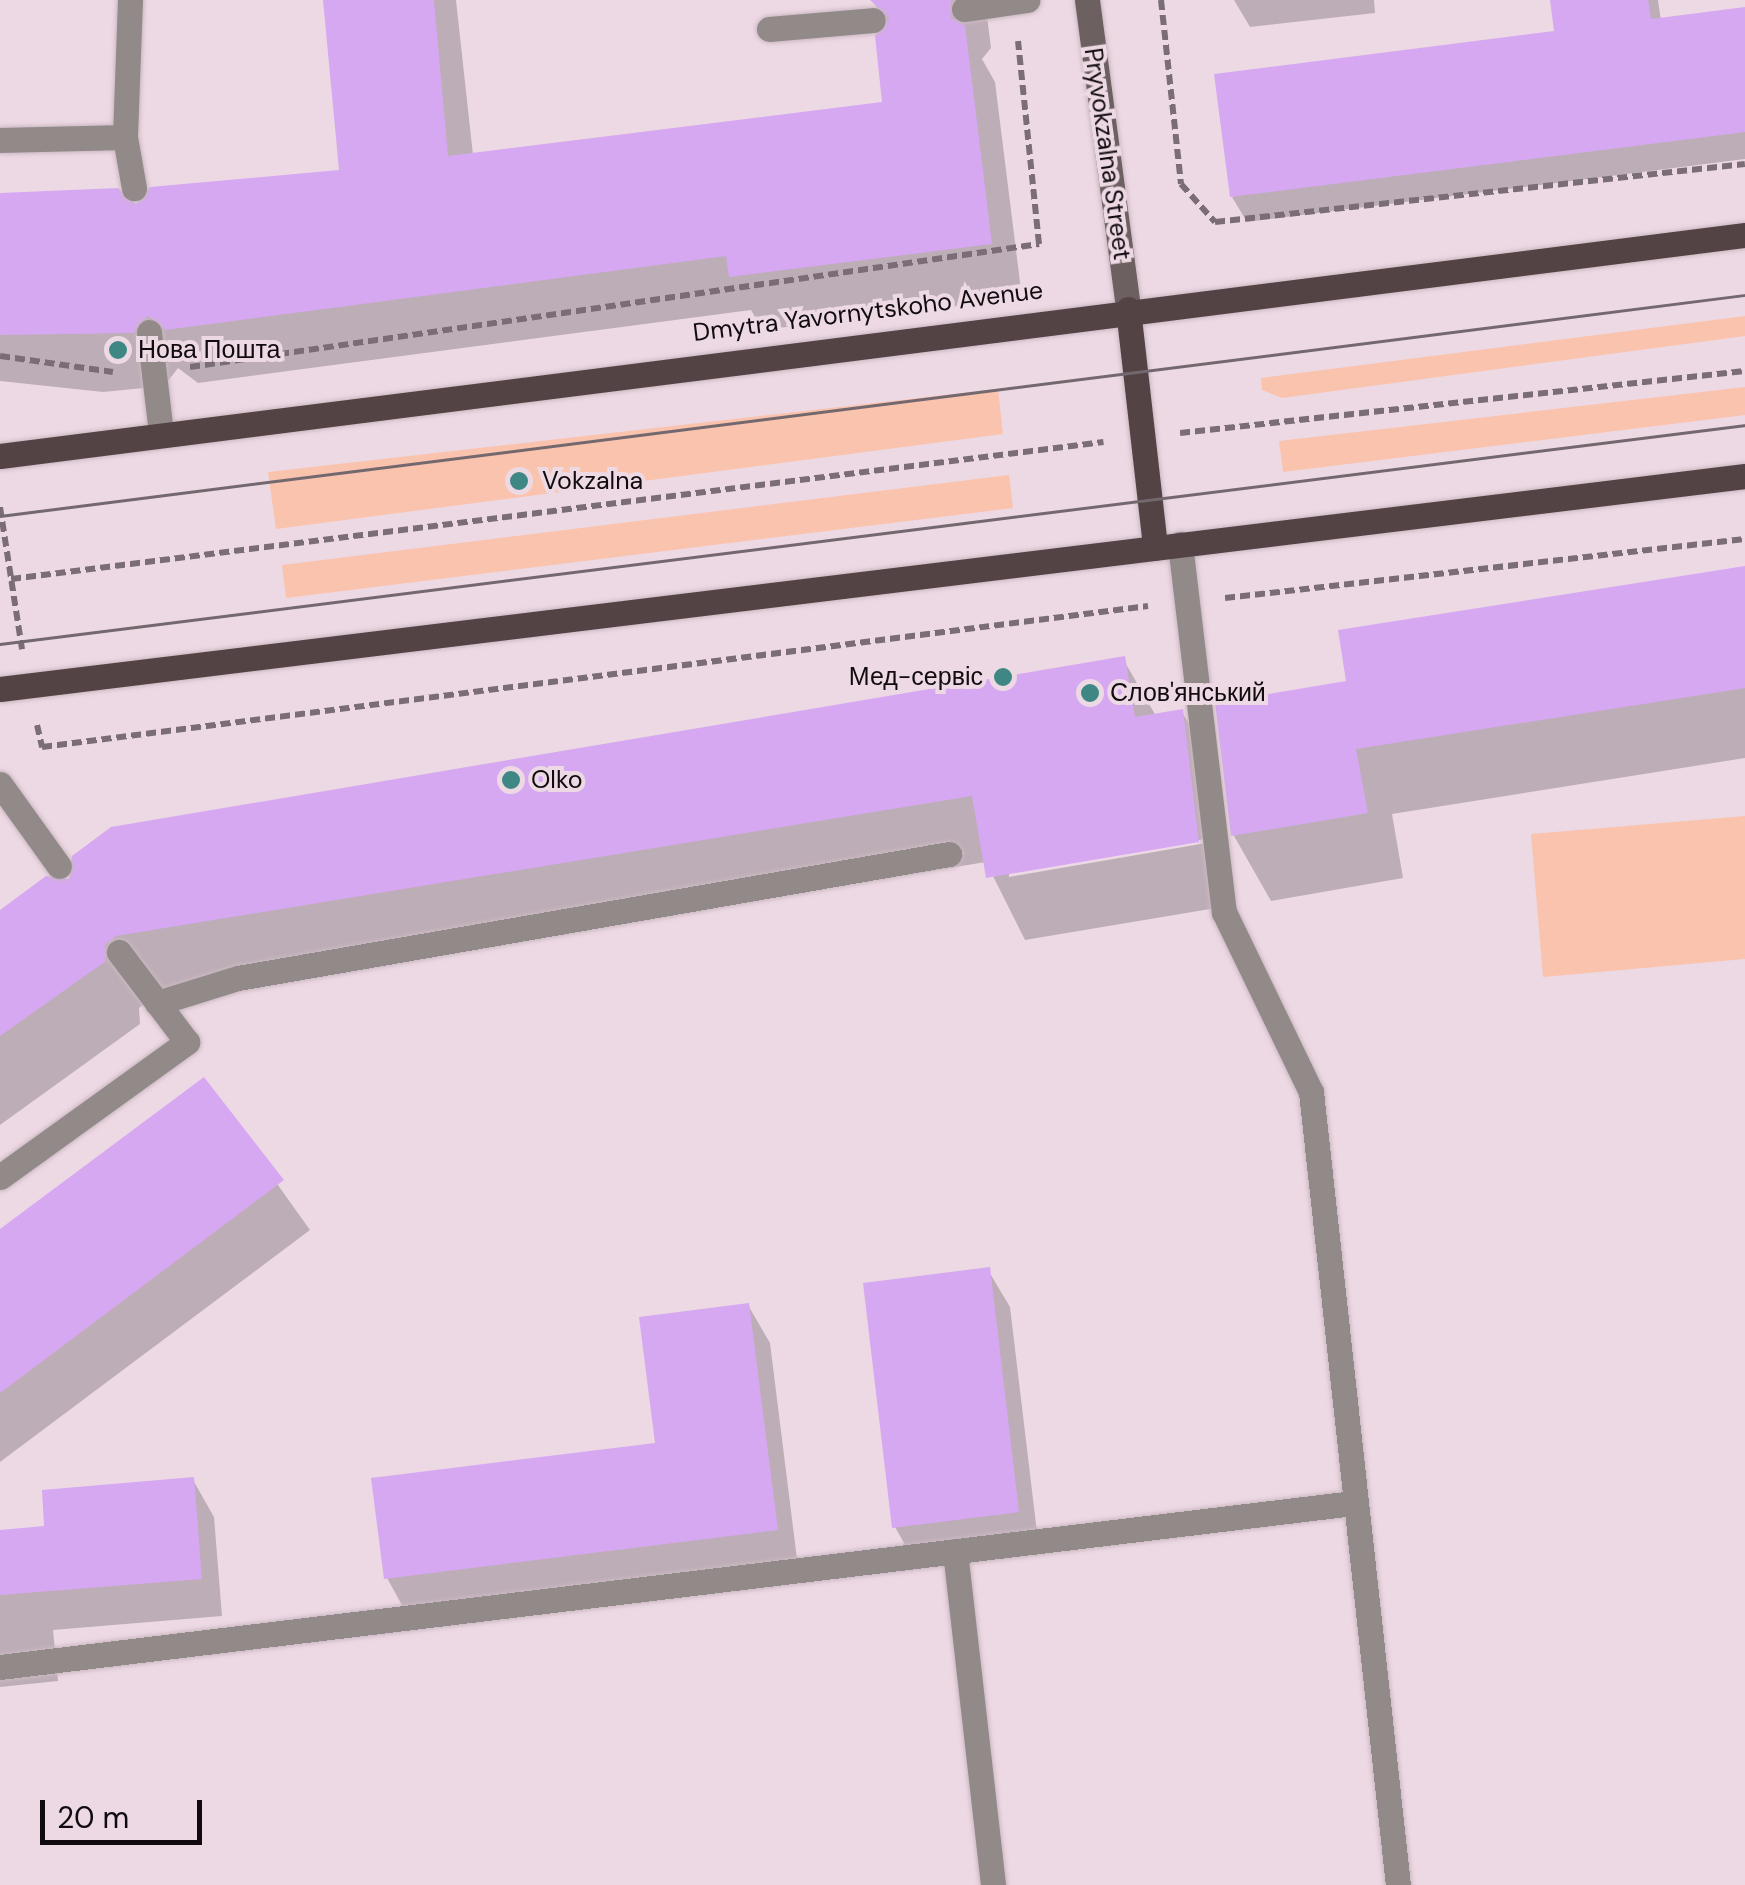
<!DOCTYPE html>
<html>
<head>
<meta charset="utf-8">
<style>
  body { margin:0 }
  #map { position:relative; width:1745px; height:1885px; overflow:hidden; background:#edd9e4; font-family:"DM Sans",sans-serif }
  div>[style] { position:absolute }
  .green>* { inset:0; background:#fac3ae }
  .shadow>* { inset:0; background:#0003 }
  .building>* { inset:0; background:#d6a8f2 }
  .path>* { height:6px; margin-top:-3px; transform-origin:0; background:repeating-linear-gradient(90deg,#7a6d75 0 10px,transparent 0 15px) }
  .roads { filter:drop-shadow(0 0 2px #cab8c2) drop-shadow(0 0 2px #cab8c2) }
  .service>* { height:25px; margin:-12.5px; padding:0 12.5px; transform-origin:12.5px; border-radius:12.5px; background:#928989 }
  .secondary>* { height:25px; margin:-12.5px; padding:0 12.5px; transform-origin:12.5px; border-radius:12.5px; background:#6d6061 }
  .primary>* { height:25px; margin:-12.5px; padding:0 12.5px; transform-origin:12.5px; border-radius:12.5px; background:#534344 }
  .tram>* { height:2.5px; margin:-1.25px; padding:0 1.25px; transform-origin:1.25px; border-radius:1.25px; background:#74686f }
  .dots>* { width:28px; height:28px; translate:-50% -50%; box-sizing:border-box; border:5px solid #edd9e4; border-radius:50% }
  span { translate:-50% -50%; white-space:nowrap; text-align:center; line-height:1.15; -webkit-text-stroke:8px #edd9e4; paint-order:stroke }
  .street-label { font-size:25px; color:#110b0f }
  .poi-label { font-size:25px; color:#110b0f }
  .left { translate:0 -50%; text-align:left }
  .right { translate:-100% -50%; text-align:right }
  .scale { position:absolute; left:40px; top:1800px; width:162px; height:45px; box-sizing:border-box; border:5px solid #110b0f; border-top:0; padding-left:12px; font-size:30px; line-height:35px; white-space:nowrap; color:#110b0f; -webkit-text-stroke:8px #edd9e4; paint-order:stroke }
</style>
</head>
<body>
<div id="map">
  <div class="green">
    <i style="clip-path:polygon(1745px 316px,1745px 336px,1282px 398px,1262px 390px,1261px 378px)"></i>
    <i style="clip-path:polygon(1745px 387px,1745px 415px,1283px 472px,1279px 441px)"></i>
    <i style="clip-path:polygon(998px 389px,1003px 434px,276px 529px,268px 472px)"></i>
    <i style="clip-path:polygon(1009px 475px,1013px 508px,286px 598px,282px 565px)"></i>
    <i style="clip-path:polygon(1745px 816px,1745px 959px,1543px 977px,1531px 834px)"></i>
  </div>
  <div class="shadow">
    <i style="clip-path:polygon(326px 0,456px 0,473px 155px,885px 104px,886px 25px,873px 0,1029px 0,986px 8px,991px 48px,982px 59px,995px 82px,1022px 298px,762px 330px,751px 310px,198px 383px,178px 368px,164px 386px,103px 392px,0 381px,0 196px,136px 208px,341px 172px)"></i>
    <i style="clip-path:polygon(1234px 0,1374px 0,1375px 13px,1250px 27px)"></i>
    <i style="clip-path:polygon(1552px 0,1658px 0,1661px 21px,1745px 10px,1745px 159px,1247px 222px,1232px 197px,1556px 34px)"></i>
    <i style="clip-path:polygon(1745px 569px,1745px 758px,1392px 814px,1403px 878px,1271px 901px,1234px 836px,1218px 705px,1348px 683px)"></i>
    <i style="clip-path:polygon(evenodd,1123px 659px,1156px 716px,1182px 712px,1218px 774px,1234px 905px,1025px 940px,986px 862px,152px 998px,139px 1008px,140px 1024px,0 1125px,0 912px,71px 881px,1123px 659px,1211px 838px,1212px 842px,1009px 877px,1009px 872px,1211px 838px)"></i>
    <i style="clip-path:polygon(203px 1080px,310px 1230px,0 1462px,0 1232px)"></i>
    <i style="clip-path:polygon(988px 1270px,1010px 1307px,1039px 1549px,916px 1564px,895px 1527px)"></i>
    <i style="clip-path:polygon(748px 1305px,770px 1343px,798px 1567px,408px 1616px,387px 1578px,658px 1445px)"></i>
    <i style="clip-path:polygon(193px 1480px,214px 1517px,222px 1616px,53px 1630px,58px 1681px,0 1687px,0 1533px,47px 1529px)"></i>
  </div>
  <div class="building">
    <i style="clip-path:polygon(323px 0,434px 0,448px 156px,882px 102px,875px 36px,889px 18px,870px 0,951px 0,951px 18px,965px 25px,992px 244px,729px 277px,726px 256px,165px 330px,148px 316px,133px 333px,0 335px,0 193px,118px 188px,136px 204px,150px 187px,339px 170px)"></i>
    <i style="clip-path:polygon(1550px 0,1648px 0,1651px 19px,1745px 7px,1745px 132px,1230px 197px,1214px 74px,1554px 31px)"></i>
    <i style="clip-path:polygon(1745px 566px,1745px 688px,1356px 749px,1368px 813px,1231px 836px,1215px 703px,1346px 681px,1338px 630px)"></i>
    <i style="clip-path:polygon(1125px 656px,1135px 717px,1183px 709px,1199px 842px,986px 878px,972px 796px,116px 936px,105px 945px,106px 961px,0 1036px,0 910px,46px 876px,69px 879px,72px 856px,111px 827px)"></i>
    <i style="clip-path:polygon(204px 1077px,284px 1180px,0 1393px,0 1229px)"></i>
    <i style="clip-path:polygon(990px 1267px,1019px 1512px,892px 1528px,863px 1283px)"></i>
    <i style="clip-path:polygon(749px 1303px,778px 1530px,384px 1579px,371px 1478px,655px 1443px,639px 1317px)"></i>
    <i style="clip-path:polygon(194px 1477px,202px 1579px,0 1595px,0 1530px,44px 1526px,42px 1490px)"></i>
  </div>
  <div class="path">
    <i style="left:1161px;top:0;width:185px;rotate:83.8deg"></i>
    <i style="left:1181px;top:184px;width:51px;rotate:48.2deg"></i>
    <i style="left:1215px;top:222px;width:533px;rotate:-6.25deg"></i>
    <i style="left:0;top:356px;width:114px;rotate:8.1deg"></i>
    <i style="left:190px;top:367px;width:858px;rotate:-8.24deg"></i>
    <i style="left:1039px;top:244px;width:204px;rotate:-95.9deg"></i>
    <i style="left:1180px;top:433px;width:568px;rotate:-6.26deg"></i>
    <i style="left:0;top:507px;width:144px;rotate:81.2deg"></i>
    <i style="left:11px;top:579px;width:1101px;rotate:-7.15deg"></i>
    <i style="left:1225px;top:598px;width:523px;rotate:-6.47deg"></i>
    <i style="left:37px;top:725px;width:23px;rotate:77deg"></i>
    <i style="left:42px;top:747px;width:1115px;rotate:-7.27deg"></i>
  </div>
  <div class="roads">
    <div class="service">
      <i style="left:130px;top:0;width:137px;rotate:92.1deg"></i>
      <i style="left:125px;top:137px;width:52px;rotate:80deg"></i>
      <i style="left:964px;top:9px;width:64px;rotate:-8.1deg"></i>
      <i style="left:769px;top:29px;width:104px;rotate:-4.9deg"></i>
      <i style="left:0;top:140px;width:125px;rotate:-1.4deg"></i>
      <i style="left:149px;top:332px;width:101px;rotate:83.2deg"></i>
      <i style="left:1180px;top:544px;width:371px;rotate:83.2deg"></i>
      <i style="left:1224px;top:912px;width:200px;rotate:64.2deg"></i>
      <i style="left:1311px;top:1092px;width:798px;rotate:83.74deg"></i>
      <i style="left:0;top:784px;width:101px;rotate:54.3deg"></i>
      <i style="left:157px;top:1003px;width:85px;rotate:-17.2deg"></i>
      <i style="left:238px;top:978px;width:722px;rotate:-9.89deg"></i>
      <i style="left:0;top:1177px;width:231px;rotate:-35.8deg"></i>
      <i style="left:187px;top:1042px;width:113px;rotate:-127.1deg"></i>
      <i style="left:955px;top:1551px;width:336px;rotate:83.5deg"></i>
      <i style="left:0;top:1667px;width:1363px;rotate:-6.91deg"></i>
    </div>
    <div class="secondary">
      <i style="left:1087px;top:0;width:312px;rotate:82.4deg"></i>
    </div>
    <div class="primary">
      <i style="left:1128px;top:309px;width:240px;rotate:83.5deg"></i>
      <i style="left:0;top:456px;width:1759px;rotate:-7.22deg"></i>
      <i style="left:0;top:689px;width:1758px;rotate:-6.96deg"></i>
    </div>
  </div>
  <div class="tram">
    <i style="left:0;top:516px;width:1759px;rotate:-7.22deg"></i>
    <i style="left:0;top:644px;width:1759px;rotate:-7.15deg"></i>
  </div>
  <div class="dots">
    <i style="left:118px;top:350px;background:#3f8785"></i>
    <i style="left:519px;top:481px;background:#3f8785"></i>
    <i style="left:1003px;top:677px;background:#3f8785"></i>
    <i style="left:1090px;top:693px;background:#3f8785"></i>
    <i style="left:511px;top:780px;background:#3f8785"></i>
  </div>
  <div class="street-label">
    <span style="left:1107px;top:154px;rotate:82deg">Pryvokzalna Street</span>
    <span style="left:868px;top:312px;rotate:-7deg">Dmytra Yavornytskoho Avenue</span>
  </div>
  <div class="poi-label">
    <span class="left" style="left:138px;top:350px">Нова Пошта</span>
    <span class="left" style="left:542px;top:481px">Vokzalna</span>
    <span class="right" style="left:983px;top:677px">Мед-сервіс</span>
    <span class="left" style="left:1110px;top:693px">Слов'янський</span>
    <span class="left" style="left:531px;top:780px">Olko</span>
  </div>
  <div class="scale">20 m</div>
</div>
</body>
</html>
